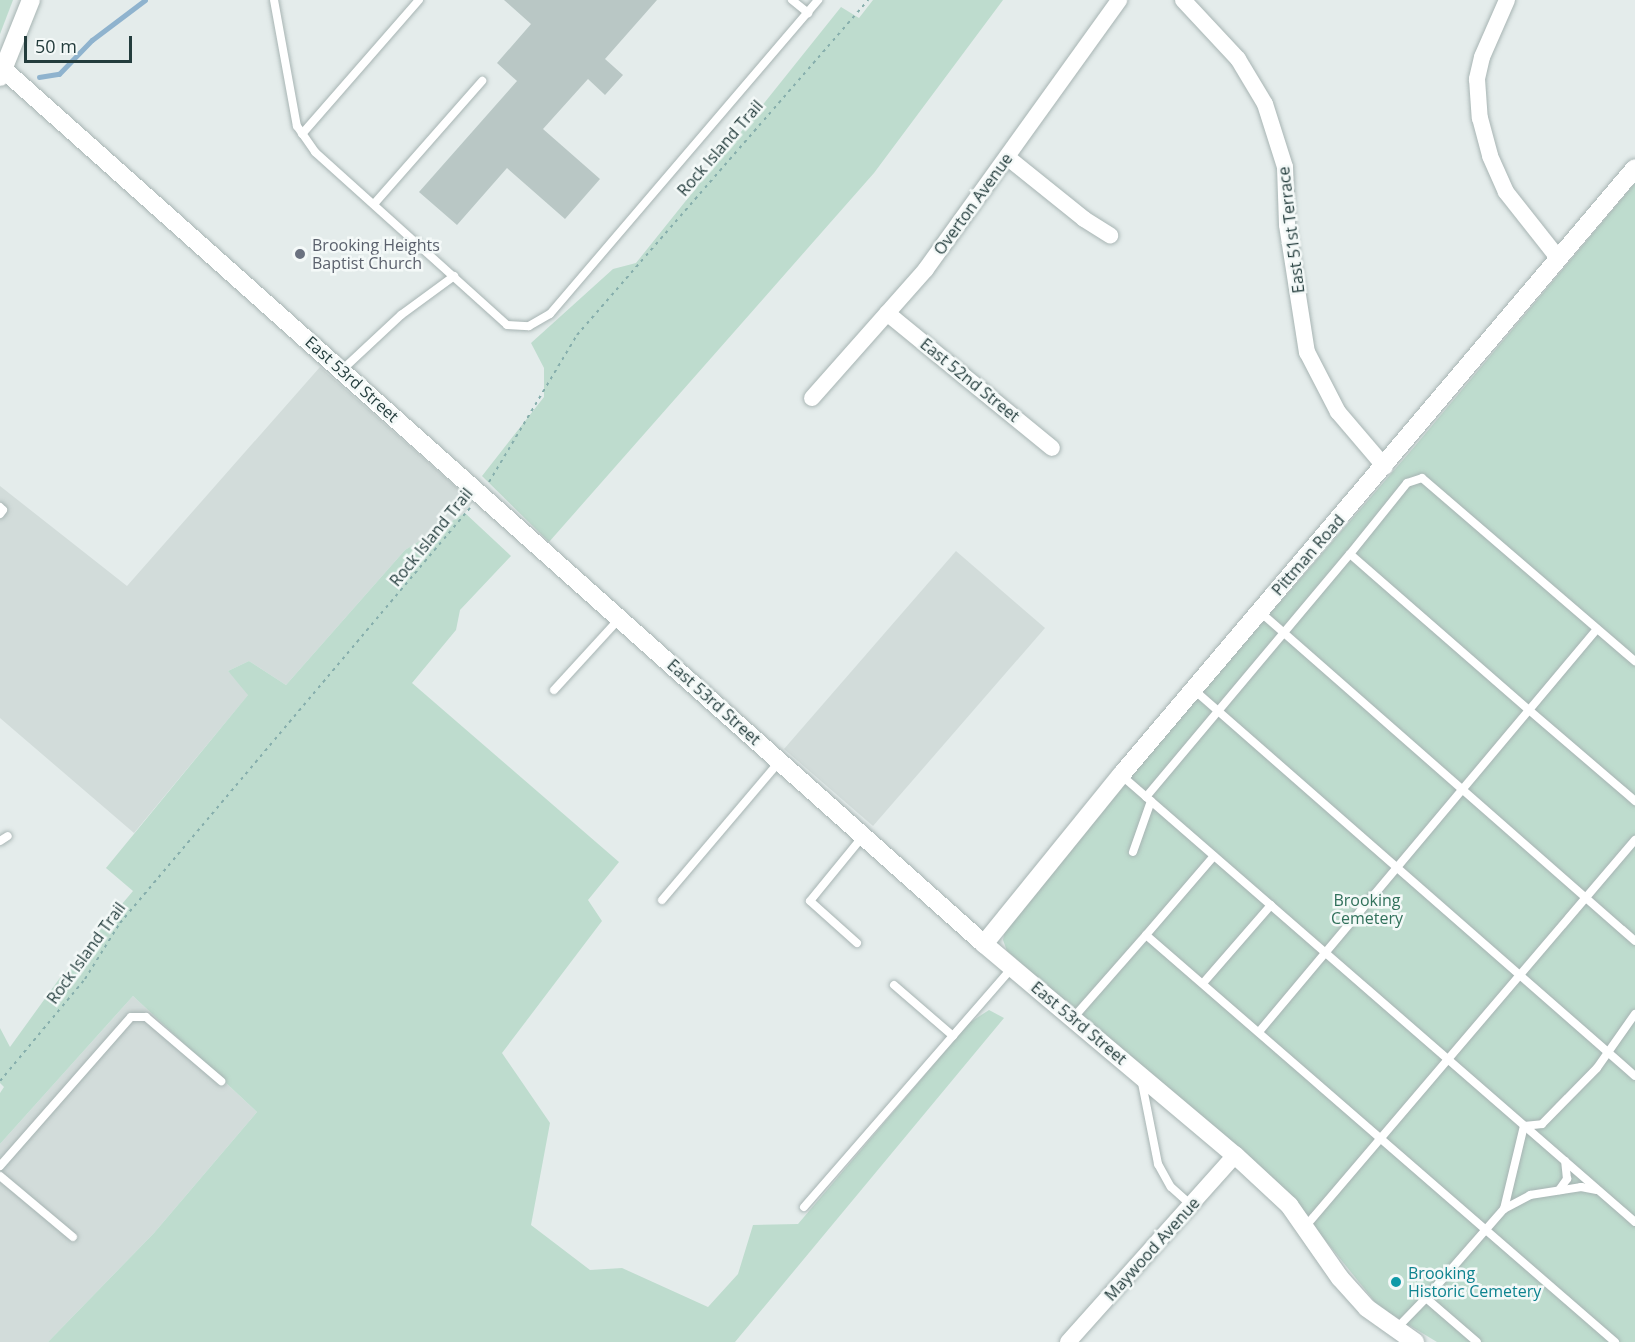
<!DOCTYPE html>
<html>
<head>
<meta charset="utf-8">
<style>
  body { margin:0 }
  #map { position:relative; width:1635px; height:1342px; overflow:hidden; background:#e4eceb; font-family:"Open Sans",sans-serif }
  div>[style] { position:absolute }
  .built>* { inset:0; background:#d2dcda }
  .green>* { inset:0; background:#bedcce }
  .stream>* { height:4.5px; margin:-2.25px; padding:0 2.25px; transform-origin:2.25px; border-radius:2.25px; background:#8fb3ce }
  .building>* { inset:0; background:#b9c7c5 }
  .path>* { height:2px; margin-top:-1px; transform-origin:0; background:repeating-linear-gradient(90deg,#86aeac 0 3px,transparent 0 7.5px) }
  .roads { filter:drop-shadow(0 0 2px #a7b4b3) drop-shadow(0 0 2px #a7b4b3) }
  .service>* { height:8px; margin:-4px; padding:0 4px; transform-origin:4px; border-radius:4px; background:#fff }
  .minor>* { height:16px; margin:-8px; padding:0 8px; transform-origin:8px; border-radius:8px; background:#fff }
  .tertiary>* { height:18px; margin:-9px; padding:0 9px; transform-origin:9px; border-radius:9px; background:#fff }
  .secondary>* { height:18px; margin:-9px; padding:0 9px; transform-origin:9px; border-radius:9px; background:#fff }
  .dots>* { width:16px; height:16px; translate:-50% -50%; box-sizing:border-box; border:3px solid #f4f9f8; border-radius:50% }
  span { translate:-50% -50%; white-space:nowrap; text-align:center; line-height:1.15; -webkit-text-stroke:5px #f4f9f8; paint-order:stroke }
  .street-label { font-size:16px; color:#243d3d }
  .worship-label { font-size:16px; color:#5b616d }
  .left { translate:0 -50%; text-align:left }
  .park-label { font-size:16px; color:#31715b }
  .culture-label { font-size:16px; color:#0d838f }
  .scale { position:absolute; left:24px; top:36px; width:108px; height:27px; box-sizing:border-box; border:3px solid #243d3d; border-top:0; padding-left:8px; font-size:18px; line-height:21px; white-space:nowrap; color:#243d3d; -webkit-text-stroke:4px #f4f9f8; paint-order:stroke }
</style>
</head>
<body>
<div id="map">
  <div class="built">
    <i style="clip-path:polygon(320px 367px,473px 502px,465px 513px,405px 550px,286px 685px,249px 661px,228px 671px,249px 694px,134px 833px,0 718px,0 486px,127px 586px)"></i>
    <i style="clip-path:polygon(956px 551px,1045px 628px,873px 826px,784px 749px)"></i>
    <i style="clip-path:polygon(133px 996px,257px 1112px,154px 1233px,48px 1342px,0 1342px,0 1144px)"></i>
  </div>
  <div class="green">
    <i style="clip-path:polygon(0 0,13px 0,0 34px)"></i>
    <i style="clip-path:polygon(873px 0,1003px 0,874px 173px,549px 542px,482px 476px,544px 397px,544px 368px,531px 343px,613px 269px,636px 263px,841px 7px,859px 18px)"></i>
    <i style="clip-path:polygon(1635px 183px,1635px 1342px,1437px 1342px,1379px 1307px,1289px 1195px,1007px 951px,1003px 940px,1005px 930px,1142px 762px,1415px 446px)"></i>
    <i style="clip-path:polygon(465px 513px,511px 556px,460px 610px,456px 630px,412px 683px,619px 862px,588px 900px,602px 921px,502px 1053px,550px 1123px,531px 1225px,590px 1270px,622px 1268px,708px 1307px,738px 1274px,753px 1225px,798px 1224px,969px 1023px,989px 1010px,1004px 1018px,735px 1342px,48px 1342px,154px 1233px,257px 1112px,133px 996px,0 1144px,0 1093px,4px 1087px,0 1083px,0 1028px,10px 1047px,62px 975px,133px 891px,106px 868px,248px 695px,228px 671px,249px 661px,286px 685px,405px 550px)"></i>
  </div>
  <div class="stream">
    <i style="left:39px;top:77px;width:20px;rotate:-9deg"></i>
    <i style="left:59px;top:74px;width:47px;rotate:-45.9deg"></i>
    <i style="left:92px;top:40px;width:66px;rotate:-37deg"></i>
  </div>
  <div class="building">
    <i style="clip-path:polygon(504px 0,657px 0,605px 59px,623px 75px,605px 95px,588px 79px,543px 129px,600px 179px,565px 219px,507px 168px,457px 225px,419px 192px,517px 81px,497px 63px,531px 24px)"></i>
  </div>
  <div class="path">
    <i style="left:489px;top:482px;width:171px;rotate:-59.1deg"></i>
    <i style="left:577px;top:335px;width:444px;rotate:-49deg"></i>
    <i style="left:0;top:1081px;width:133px;rotate:-50.2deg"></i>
    <i style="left:85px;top:979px;width:66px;rotate:-58deg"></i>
    <i style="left:120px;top:923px;width:543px;rotate:-49.86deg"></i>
  </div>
  <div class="roads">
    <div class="service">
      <i style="left:274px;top:0;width:128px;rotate:79.7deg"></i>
      <i style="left:297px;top:126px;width:32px;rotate:55deg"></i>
      <i style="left:315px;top:152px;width:258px;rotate:42deg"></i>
      <i style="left:507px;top:325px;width:22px;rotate:3deg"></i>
      <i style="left:529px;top:326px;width:24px;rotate:-30deg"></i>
      <i style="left:550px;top:314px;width:413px;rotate:-49.5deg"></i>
      <i style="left:792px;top:0;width:21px;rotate:39deg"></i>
      <i style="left:302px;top:134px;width:178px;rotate:-48.9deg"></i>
      <i style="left:374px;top:204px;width:164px;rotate:-48.7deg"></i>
      <i style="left:342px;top:370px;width:81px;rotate:-43deg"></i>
      <i style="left:401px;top:315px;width:66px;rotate:-36.3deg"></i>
      <i style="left:0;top:507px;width:4px;rotate:45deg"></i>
      <i style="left:3px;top:510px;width:5px;rotate:127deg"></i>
      <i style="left:1350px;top:554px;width:91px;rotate:-51.2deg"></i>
      <i style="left:1407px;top:483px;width:16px;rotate:-18deg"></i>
      <i style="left:1422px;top:478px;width:281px;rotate:40.7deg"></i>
      <i style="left:1259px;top:611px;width:500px;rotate:41.27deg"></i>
      <i style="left:1597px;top:629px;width:106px;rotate:130deg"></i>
      <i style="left:1529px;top:710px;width:140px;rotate:40.6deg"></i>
      <i style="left:1193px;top:689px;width:587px;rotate:41.2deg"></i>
      <i style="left:554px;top:690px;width:98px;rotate:-47.5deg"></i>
      <i style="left:1121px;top:775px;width:681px;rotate:41.01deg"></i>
      <i style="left:1146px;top:797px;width:317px;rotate:-50deg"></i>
      <i style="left:1350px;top:554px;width:237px;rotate:41.1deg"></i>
      <i style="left:1529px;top:710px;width:419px;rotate:130deg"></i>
      <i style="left:0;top:841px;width:9px;rotate:-32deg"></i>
      <i style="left:1133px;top:852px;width:54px;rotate:-70.6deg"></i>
      <i style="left:662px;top:900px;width:182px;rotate:-49.7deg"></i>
      <i style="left:1146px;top:935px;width:104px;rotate:-49.3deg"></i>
      <i style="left:857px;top:943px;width:63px;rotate:-138.2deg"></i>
      <i style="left:810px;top:901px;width:84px;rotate:-50.8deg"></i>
      <i style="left:1204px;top:982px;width:102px;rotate:-49deg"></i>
      <i style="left:894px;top:985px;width:78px;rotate:40.8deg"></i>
      <i style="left:1074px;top:1017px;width:109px;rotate:-48.7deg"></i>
      <i style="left:1146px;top:935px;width:621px;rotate:40.95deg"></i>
      <i style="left:1141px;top:1078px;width:88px;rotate:78.8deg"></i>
      <i style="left:1158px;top:1164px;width:26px;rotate:61deg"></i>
      <i style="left:1171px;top:1187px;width:27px;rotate:42deg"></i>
      <i style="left:0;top:1166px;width:198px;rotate:-48.7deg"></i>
      <i style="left:131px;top:1017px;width:15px"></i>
      <i style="left:146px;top:1017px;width:99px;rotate:40.5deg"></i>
      <i style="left:0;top:1176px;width:95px;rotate:39.9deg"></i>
      <i style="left:1559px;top:1190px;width:14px;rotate:-54deg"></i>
      <i style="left:1567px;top:1179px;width:18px;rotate:-96deg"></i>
      <i style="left:804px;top:1207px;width:317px;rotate:-49deg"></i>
      <i style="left:1504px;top:1209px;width:85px;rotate:-76.5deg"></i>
      <i style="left:1524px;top:1126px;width:18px;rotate:-6deg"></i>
      <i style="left:1542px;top:1124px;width:78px;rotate:-45.5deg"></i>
      <i style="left:1597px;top:1068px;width:66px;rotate:-54.9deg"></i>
      <i style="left:1305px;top:1227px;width:509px;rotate:-49.55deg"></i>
      <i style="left:1426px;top:1298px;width:118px;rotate:-48.8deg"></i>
      <i style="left:1504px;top:1209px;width:30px;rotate:-28deg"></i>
      <i style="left:1530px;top:1195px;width:52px;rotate:-8.9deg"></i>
      <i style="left:1581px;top:1187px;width:16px;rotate:11deg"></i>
      <i style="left:1396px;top:1329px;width:43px;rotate:-45.9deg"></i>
      <i style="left:1426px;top:1298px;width:67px;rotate:40.8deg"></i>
    </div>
    <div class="minor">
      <i style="left:1183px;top:0;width:81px;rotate:47deg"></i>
      <i style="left:1238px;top:59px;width:52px;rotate:59deg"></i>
      <i style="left:1265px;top:104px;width:66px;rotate:72.4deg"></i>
      <i style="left:1285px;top:167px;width:58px;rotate:88deg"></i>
      <i style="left:1287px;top:225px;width:129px;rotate:81.1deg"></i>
      <i style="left:1307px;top:352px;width:68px;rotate:62.7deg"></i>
      <i style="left:1338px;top:412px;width:72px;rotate:49.5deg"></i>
      <i style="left:1507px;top:0;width:62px;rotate:113.7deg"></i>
      <i style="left:1482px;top:57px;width:23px;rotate:103deg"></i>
      <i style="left:1477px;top:79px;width:39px;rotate:86deg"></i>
      <i style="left:1480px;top:118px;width:39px;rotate:75deg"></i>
      <i style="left:1490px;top:156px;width:39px;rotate:66deg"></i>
      <i style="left:1506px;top:192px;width:85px;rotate:51.7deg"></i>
      <i style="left:1007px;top:157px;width:99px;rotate:38.8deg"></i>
      <i style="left:1084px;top:219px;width:31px;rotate:32deg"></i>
      <i style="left:887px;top:313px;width:213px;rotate:39.3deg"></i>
      <i style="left:812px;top:398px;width:172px;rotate:-48.5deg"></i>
      <i style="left:926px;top:269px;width:331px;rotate:-54.3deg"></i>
      <i style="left:1068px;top:1342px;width:251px;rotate:-48.2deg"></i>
    </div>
    <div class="tertiary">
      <i style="left:3px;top:69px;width:1315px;rotate:41.73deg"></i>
      <i style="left:984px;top:944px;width:328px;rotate:40.1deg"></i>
      <i style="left:1235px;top:1155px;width:74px;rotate:42.8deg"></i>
      <i style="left:1289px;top:1205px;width:89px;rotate:55.1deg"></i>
      <i style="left:1340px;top:1278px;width:40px;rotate:48deg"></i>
      <i style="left:1367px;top:1308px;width:59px;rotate:35.3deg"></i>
      <i style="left:984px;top:944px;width:218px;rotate:-51deg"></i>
      <i style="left:1121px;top:775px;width:795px;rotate:-49.74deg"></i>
    </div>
    <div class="secondary">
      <i style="left:0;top:77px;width:83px;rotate:-68.1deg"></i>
    </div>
  </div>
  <div class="dots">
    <i style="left:300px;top:254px;background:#6b7280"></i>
    <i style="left:1396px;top:1282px;background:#0f9aa8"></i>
  </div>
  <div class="street-label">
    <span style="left:720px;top:148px;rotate:-49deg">Rock Island Trail</span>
    <span style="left:973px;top:204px;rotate:-54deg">Overton Avenue</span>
    <span style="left:1291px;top:230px;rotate:-97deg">East 51st Terrace</span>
    <span style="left:352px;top:379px;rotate:42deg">East 53rd Street</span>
    <span style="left:970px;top:380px;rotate:39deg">East 52nd Street</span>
    <span style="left:431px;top:537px;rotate:-51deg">Rock Island Trail</span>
    <span style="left:1308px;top:555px;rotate:-49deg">Pittman Road</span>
    <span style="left:714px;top:702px;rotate:42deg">East 53rd Street</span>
    <span style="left:86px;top:953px;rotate:-54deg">Rock Island Trail</span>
    <span style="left:1079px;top:1023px;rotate:40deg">East 53rd Street</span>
    <span style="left:1152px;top:1249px;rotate:-48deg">Maywood Avenue</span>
  </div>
  <div class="worship-label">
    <span class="left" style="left:312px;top:254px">Brooking Heights<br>Baptist Church</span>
  </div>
  <div class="park-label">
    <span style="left:1367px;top:909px">Brooking<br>Cemetery</span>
  </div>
  <div class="culture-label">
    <span class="left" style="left:1408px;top:1282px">Brooking<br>Historic Cemetery</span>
  </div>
  <div class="scale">50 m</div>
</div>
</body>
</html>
